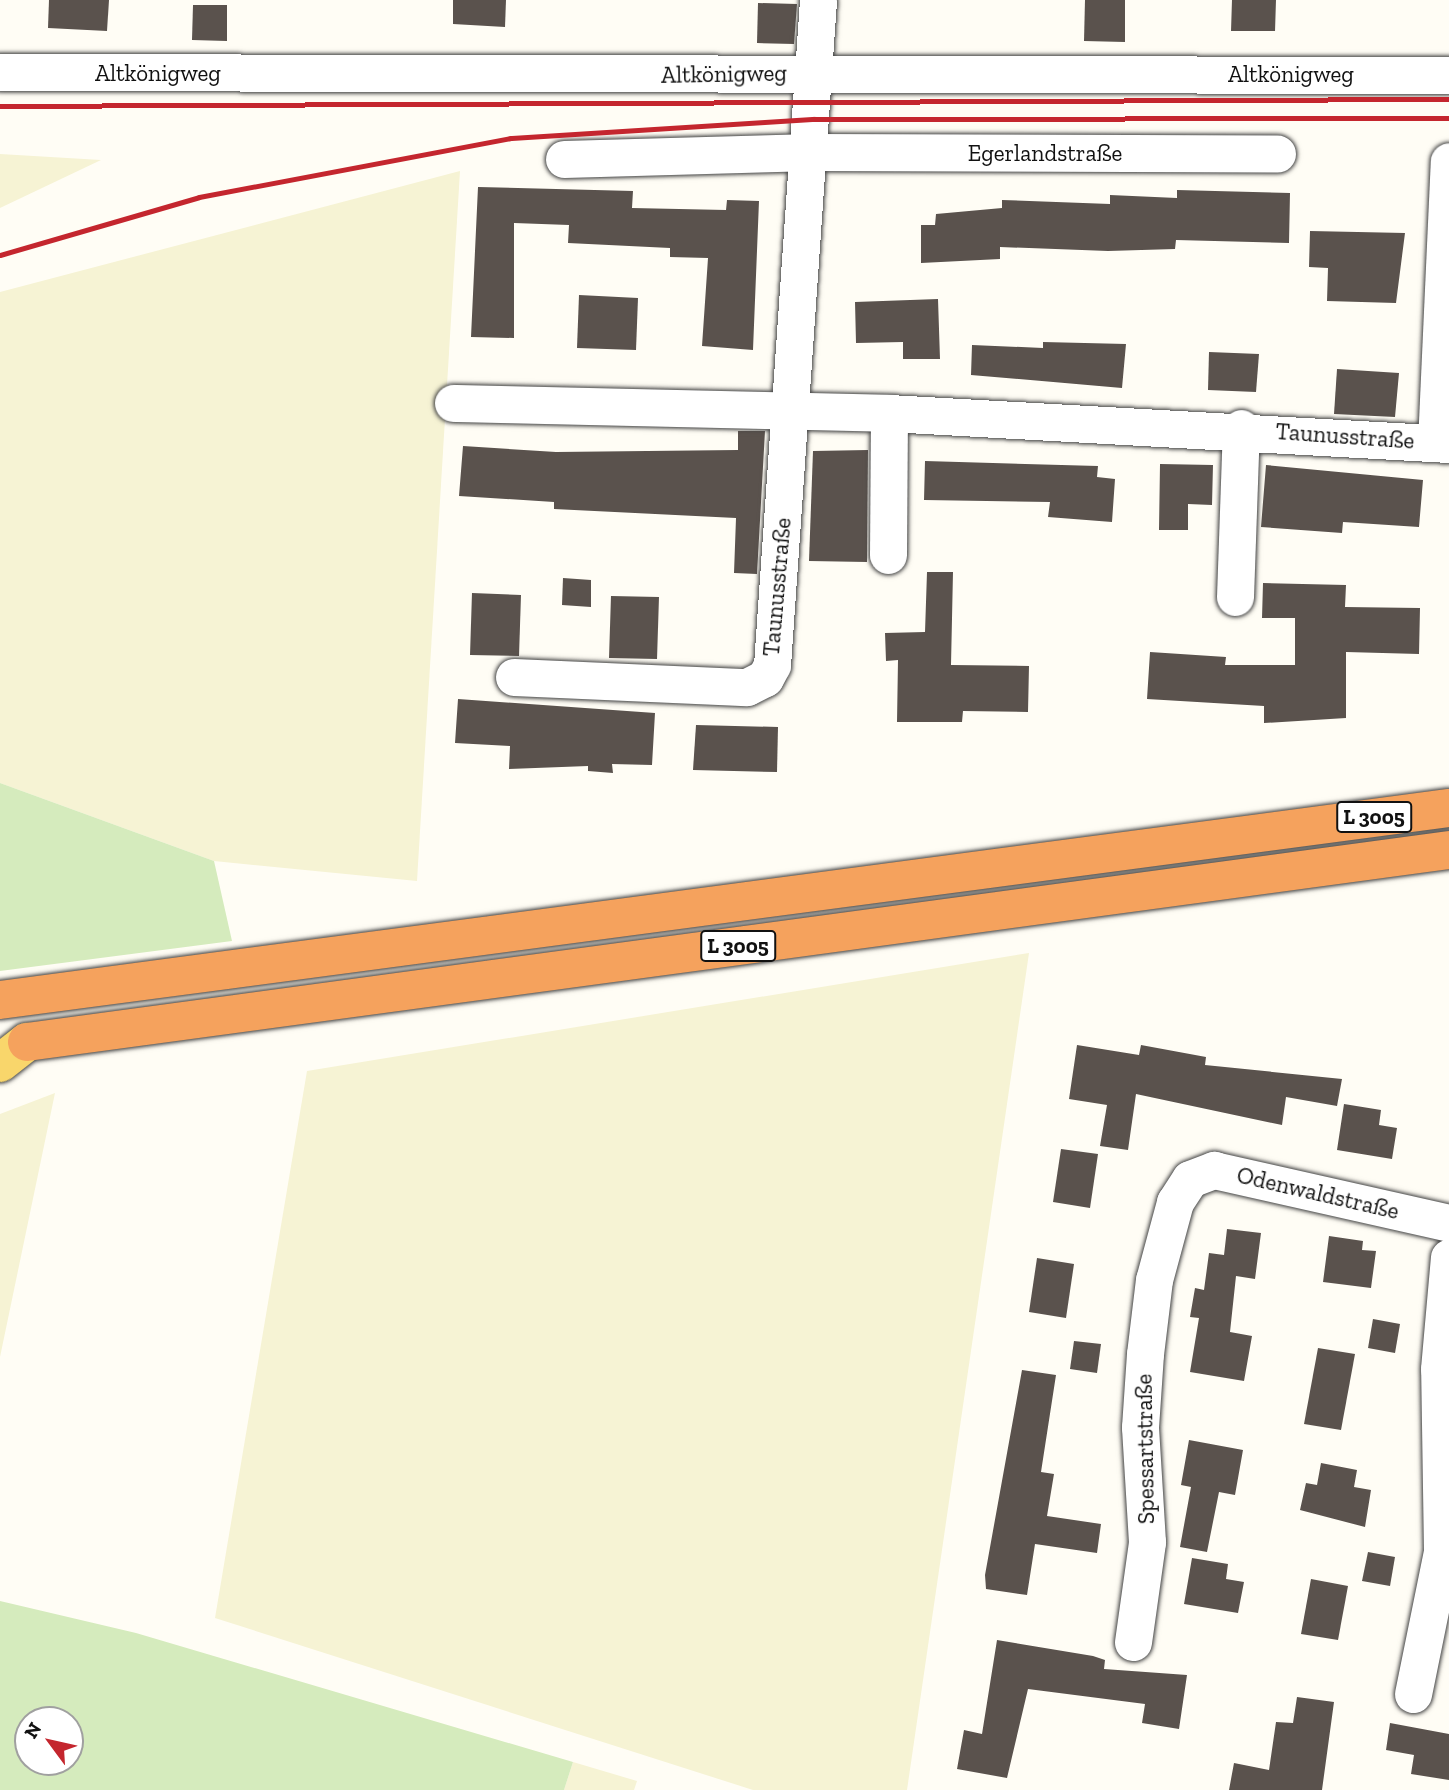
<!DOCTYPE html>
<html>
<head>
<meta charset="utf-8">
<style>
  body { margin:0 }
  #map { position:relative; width:1449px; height:1790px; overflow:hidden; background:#fffdf5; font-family:"Zilla Slab",serif }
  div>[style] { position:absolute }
  .farmland>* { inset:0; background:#f6f3d4 }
  .green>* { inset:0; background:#d5ebbd }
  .building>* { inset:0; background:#5a524d }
  .roads { filter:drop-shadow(0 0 2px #444) drop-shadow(0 0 2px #444) }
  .minor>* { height:37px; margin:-18.5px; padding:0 18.5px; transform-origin:18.5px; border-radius:18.5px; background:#fff }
  .major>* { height:38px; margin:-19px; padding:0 19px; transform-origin:19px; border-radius:19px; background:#f9d66b }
  .highway>* { height:38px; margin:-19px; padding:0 19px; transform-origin:19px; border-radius:19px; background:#f5a25d }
  .rail>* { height:5px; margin:-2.5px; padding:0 2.5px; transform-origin:2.5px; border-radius:2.5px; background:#c4262e }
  span { translate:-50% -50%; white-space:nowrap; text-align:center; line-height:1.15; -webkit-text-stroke:7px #fff; paint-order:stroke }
  .shield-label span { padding:2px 5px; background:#fff; border:2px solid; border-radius:5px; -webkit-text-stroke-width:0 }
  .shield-label { font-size:21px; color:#111; font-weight:700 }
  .street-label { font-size:23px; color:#111 }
  .north { position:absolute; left:14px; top:1706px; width:70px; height:70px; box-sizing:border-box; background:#fff; border:2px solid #a0a0a0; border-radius:50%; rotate:303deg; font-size:19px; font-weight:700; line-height:28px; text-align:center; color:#111 }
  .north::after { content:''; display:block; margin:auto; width:24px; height:32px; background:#c4262e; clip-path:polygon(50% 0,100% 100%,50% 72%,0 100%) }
</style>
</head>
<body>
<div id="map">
  <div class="farmland">
    <i style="clip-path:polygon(0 154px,101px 160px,0 208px)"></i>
    <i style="clip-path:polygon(460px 171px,417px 881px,214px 861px,0 783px,0 292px)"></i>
    <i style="clip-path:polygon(1029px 953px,907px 1790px,753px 1790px,215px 1618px,307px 1071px)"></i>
    <i style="clip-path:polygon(55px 1093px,0 1357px,0 1114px)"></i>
    <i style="clip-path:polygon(573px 1762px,637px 1781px,634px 1790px,564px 1790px)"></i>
  </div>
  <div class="green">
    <i style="clip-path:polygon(0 783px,214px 861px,232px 941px,0 971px)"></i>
    <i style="clip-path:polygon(evenodd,0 1601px,136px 1633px,573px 1762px,564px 1790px,0 1790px,0 1601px,28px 1720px,70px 1720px,70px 1762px,28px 1762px,28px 1720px)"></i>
  </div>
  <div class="building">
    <i style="clip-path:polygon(49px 0,109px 0,107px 31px,48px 28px)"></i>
    <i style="clip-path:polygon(453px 0,506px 0,505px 27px,453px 24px)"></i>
    <i style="clip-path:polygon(1085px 0,1125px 0,1125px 42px,1084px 41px)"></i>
    <i style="clip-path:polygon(1232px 0,1276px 0,1275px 31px,1231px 31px)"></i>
    <i style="clip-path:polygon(758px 3px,797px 4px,794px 44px,757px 43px)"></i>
    <i style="clip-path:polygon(193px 5px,227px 5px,227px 41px,192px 40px)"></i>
    <i style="clip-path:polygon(478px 187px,633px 191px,632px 208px,726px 210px,727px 200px,759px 201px,753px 350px,702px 346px,708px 258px,670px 257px,670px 248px,568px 243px,569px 225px,514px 223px,514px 338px,471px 337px)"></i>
    <i style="clip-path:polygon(1177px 190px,1290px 193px,1289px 243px,1176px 240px,1175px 249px,1108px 251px,1000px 247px,1000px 259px,921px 263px,921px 225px,935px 225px,936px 214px,1002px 208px,1002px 200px,1110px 204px,1110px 195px,1177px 198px)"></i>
    <i style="clip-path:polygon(1310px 231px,1405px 233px,1396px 303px,1327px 301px,1328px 268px,1309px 267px)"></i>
    <i style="clip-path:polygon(579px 295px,638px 298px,636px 350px,577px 348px)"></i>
    <i style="clip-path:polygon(938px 299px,940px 359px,903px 359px,903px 342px,856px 343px,855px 302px)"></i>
    <i style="clip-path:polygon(1043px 342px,1126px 344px,1122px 388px,971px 375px,972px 345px,1043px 348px)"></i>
    <i style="clip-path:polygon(1209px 352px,1259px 354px,1256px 392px,1208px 390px)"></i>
    <i style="clip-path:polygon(1337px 369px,1399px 373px,1395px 417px,1334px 414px)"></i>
    <i style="clip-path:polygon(738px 431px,765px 431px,757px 574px,734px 573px,736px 518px,554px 509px,554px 502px,459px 496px,463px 446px,556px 452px,738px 450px)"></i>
    <i style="clip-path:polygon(868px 450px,867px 562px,809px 561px,813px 451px)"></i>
    <i style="clip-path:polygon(925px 461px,1098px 466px,1097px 477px,1115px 479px,1112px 522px,1048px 517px,1050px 502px,924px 500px)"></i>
    <i style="clip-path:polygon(1160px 464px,1213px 465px,1212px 505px,1188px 504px,1188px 530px,1159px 530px)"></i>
    <i style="clip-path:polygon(1266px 465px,1423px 480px,1419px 527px,1343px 522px,1342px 533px,1261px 527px)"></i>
    <i style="clip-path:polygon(927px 572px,953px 572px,951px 665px,1029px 666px,1028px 712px,963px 711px,962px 722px,897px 722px,898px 660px,886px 661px,885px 633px,925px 632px)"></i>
    <i style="clip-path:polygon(563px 578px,591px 580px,591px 607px,562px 605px)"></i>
    <i style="clip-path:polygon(1263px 583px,1346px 585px,1345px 607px,1420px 608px,1419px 654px,1346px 652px,1346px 718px,1264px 723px,1264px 706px,1147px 699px,1150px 652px,1226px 657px,1225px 665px,1295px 665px,1295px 618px,1262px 618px)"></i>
    <i style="clip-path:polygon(472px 593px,521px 595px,519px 656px,470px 655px)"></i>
    <i style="clip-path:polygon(611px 596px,659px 597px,657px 659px,609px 658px)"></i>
    <i style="clip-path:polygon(458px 699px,655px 713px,652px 765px,612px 764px,613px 773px,588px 771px,588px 766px,509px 769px,510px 746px,455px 743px)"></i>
    <i style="clip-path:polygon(696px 725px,778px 727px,777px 772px,693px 770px)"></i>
    <i style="clip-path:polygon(1077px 1045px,1139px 1055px,1141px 1045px,1206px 1057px,1205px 1065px,1342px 1079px,1337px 1106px,1286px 1097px,1282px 1125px,1136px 1094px,1128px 1150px,1100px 1146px,1107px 1105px,1069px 1099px)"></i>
    <i style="clip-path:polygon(1344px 1104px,1381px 1110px,1379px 1125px,1397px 1128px,1392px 1159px,1337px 1150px)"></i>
    <i style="clip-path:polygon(1061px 1149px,1098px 1154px,1090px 1208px,1053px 1202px)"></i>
    <i style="clip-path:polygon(1227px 1229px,1261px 1233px,1255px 1279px,1236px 1276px,1230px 1332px,1252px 1336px,1244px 1381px,1190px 1372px,1199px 1318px,1190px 1317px,1195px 1288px,1204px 1290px,1209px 1253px,1224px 1255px)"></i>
    <i style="clip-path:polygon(1329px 1236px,1363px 1241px,1362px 1250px,1376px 1251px,1371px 1288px,1323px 1282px)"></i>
    <i style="clip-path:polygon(1037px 1258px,1074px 1264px,1066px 1318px,1029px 1312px)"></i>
    <i style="clip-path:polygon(1373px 1319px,1400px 1324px,1395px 1353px,1368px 1348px)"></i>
    <i style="clip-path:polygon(1074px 1341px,1101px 1344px,1097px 1373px,1070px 1369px)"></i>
    <i style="clip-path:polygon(1318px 1348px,1355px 1354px,1341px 1430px,1304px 1424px)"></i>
    <i style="clip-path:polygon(1022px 1370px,1056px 1375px,1041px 1472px,1054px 1474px,1047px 1516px,1101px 1524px,1097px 1553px,1035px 1544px,1027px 1595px,986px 1589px,985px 1575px)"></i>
    <i style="clip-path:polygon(1189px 1440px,1243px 1450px,1235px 1495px,1219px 1492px,1207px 1552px,1180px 1547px,1191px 1487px,1181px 1485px)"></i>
    <i style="clip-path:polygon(1321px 1463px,1357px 1470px,1354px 1487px,1371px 1490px,1365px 1527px,1300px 1510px,1306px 1483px,1317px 1485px)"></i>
    <i style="clip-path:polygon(1368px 1552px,1395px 1557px,1390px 1586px,1362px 1581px)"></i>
    <i style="clip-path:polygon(1192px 1558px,1228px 1564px,1226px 1579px,1244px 1582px,1238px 1613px,1184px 1604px)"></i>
    <i style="clip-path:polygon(1311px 1579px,1348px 1586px,1338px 1640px,1301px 1634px)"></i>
    <i style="clip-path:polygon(997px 1640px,1093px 1656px,1105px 1660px,1104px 1669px,1187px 1675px,1179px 1729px,1142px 1723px,1145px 1704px,1028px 1689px,1007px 1778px,957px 1769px,964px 1730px,982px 1734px)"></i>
    <i style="clip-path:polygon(1297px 1697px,1334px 1702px,1322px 1790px,1229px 1790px,1234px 1763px,1269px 1770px,1276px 1722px,1293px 1723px)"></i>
    <i style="clip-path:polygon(1390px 1723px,1449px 1734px,1449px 1780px,1411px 1774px,1414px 1755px,1386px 1750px)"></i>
  </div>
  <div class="roads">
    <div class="minor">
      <i style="left:0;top:72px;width:1449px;rotate:0.12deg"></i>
      <i style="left:564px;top:159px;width:248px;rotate:-1.6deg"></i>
      <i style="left:812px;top:152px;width:465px;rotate:0.2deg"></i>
      <i style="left:453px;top:403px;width:436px;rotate:1.3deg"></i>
      <i style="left:889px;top:413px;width:561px;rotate:3.17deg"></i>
      <i style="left:1436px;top:443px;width:282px;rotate:-87.4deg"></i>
      <i style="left:888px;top:555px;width:142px;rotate:-89.6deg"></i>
      <i style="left:1235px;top:597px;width:169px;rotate:-88deg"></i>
      <i style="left:514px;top:677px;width:233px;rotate:2.5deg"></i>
      <i style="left:747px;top:687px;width:20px;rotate:-27deg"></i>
      <i style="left:765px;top:678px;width:15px;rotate:-62deg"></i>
      <i style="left:772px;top:665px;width:667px;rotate:-86.04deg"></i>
      <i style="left:1133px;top:1642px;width:101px;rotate:-82deg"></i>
      <i style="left:1147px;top:1542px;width:115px;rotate:-93.5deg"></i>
      <i style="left:1140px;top:1427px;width:73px;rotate:-86.1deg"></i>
      <i style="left:1145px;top:1354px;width:75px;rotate:-83.1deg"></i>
      <i style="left:1154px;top:1280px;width:81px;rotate:-74.9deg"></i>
      <i style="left:1175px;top:1202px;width:27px;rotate:-57deg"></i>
      <i style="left:1190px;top:1179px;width:26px;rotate:-21deg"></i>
      <i style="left:1214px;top:1170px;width:241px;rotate:12.7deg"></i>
      <i style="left:1413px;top:1694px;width:146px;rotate:-78.5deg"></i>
      <i style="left:1442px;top:1551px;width:182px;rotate:-90.9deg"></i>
      <i style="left:1439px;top:1369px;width:112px;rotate:-84.9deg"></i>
    </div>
    <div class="major">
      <i style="left:0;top:1063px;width:34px;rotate:-38deg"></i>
    </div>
    <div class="highway">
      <i style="left:0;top:1000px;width:1462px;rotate:-7.55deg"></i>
      <i style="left:27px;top:1042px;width:1435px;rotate:-7.69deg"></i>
    </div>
  </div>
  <div class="rail">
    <i style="left:0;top:106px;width:1449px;rotate:-0.28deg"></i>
    <i style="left:0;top:255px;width:207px;rotate:-16.2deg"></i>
    <i style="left:199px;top:197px;width:317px;rotate:-10.7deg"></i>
    <i style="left:510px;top:138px;width:304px;rotate:-3.6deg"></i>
    <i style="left:813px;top:119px;width:636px;rotate:-0.09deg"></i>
  </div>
  <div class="shield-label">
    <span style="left:1374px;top:817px">L 3005</span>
    <span style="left:738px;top:946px">L 3005</span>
  </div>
  <div class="street-label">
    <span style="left:158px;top:73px">Altkönigweg</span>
    <span style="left:724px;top:74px;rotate:-1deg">Altkönigweg</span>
    <span style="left:1291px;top:74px">Altkönigweg</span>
    <span style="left:1045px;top:153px">Egerlandstraße</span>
    <span style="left:1345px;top:436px;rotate:4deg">Taunusstraße</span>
    <span style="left:777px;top:587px;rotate:-85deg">Taunusstraße</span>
    <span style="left:1318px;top:1193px;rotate:13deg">Odenwaldstraße</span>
    <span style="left:1145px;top:1449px;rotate:-91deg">Spessartstraße</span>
  </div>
  <div class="north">N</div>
</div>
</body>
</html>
